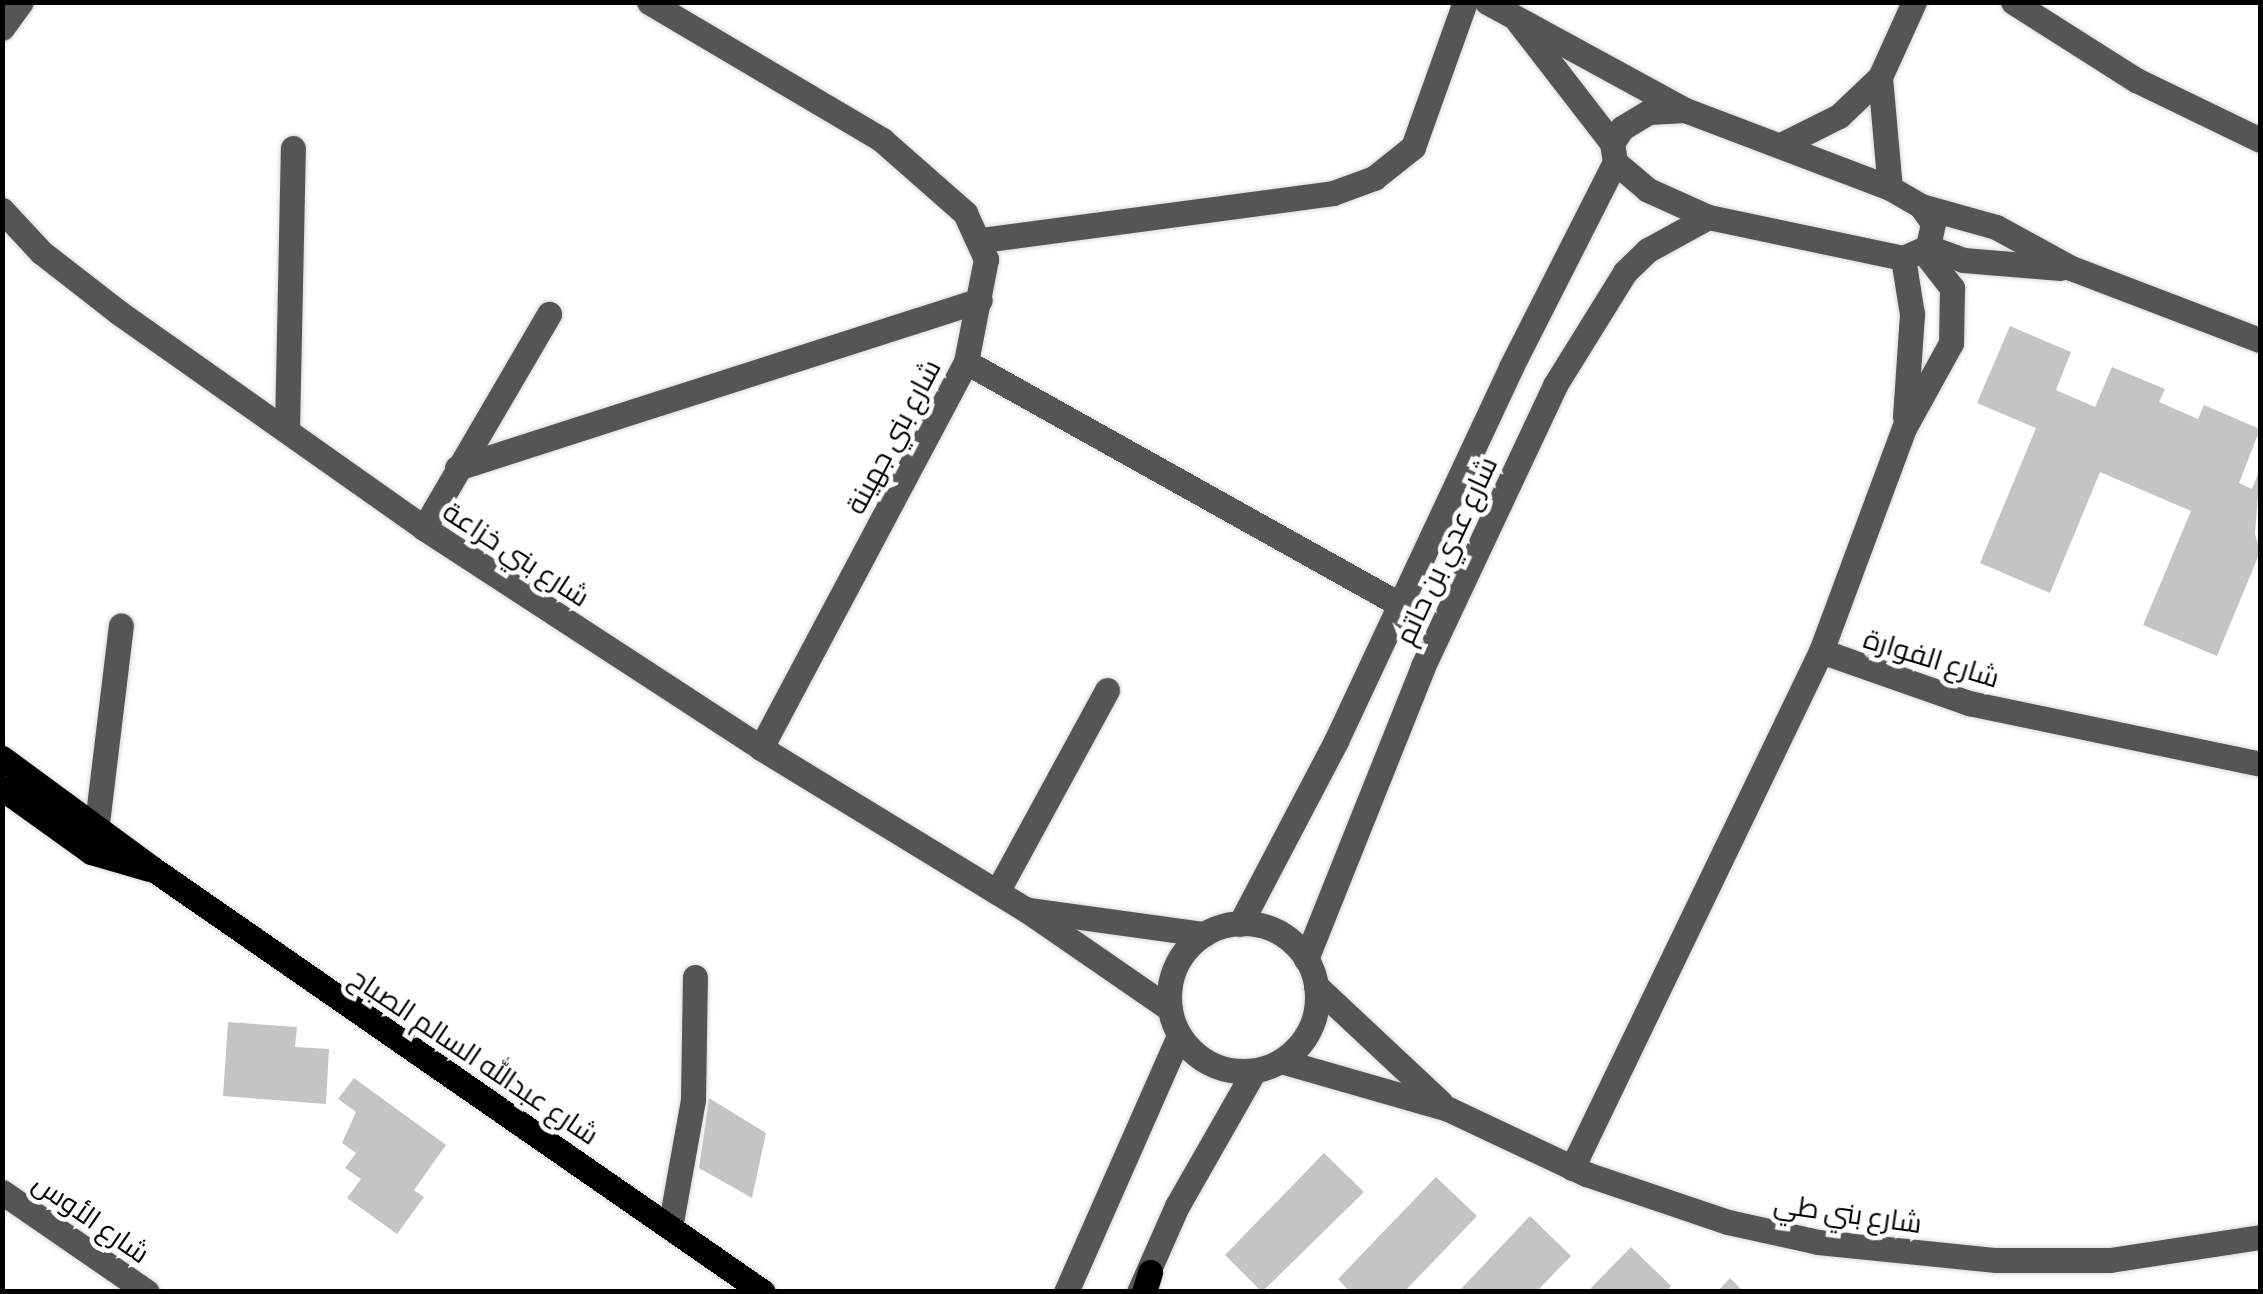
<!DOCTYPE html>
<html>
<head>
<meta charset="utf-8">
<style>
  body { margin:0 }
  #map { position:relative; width:2263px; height:1294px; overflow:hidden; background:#fff; font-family:Commissioner,Cairo,sans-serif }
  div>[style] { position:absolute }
  .building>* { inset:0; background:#c4c4c4 }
  .roads { filter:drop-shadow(0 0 2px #dbdbdb) drop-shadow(0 0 2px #dbdbdb) }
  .minor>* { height:25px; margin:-12.5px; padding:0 12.5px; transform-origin:12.5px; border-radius:12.5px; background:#555 }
  .minor>.ring { margin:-12.5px; padding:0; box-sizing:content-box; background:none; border:25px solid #555; border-radius:50% }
  .major>* { height:25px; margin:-12.5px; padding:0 12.5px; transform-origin:12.5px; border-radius:12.5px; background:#000 }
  span { translate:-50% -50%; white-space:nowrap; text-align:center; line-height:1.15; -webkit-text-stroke:9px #fff; paint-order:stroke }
  .street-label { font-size:28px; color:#000 }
  .frame { position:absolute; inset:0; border:5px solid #000; pointer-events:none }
</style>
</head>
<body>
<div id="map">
  <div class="building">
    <i style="clip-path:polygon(2010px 326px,2071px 352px,2056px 390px,2095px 407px,2112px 367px,2165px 389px,2159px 402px,2198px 419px,2204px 405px,2260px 429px,2239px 483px,2252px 489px,2260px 469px,2255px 534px,2260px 552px,2217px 656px,2143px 625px,2191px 511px,2100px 472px,2050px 593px,1980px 563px,2036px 428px,1977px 403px)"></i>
    <i style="clip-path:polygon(228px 1022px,297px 1027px,295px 1047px,329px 1049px,326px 1104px,223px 1096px)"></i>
    <i style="clip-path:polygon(354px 1078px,446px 1145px,414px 1190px,424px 1197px,397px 1234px,347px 1198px,361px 1179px,345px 1168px,356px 1153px,342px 1143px,356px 1112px,338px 1099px)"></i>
    <i style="clip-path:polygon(709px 1098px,766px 1133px,752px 1198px,699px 1168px)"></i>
    <i style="clip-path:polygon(1324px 1153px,1364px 1192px,1262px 1292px,1225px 1255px)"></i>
    <i style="clip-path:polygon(1436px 1177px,1477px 1216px,1404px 1292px,1350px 1292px,1338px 1279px)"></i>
    <i style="clip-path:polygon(1530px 1216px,1571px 1256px,1536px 1292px,1458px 1292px)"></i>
    <i style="clip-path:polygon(1631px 1247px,1671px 1286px,1666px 1292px,1587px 1292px)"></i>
    <i style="clip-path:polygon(1730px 1278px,1744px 1292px,1717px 1292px)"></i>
  </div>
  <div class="roads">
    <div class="minor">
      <i style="left:649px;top:2px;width:271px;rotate:30.6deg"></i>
      <i style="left:882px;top:140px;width:111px;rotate:41.3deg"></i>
      <i style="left:965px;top:213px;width:51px;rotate:65.5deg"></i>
      <i style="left:986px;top:259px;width:105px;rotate:101deg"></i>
      <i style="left:966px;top:362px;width:437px;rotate:118deg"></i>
      <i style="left:1487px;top:2px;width:226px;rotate:28.6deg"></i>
      <i style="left:2013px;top:2px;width:146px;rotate:32.4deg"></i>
      <i style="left:2136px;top:80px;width:138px;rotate:25.8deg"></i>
      <i style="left:1517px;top:20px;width:155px;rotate:52.3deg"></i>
      <i style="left:2px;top:28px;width:32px;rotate:-54deg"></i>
      <i style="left:1880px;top:77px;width:111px;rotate:84.9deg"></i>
      <i style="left:1685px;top:110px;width:219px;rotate:20.8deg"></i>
      <i style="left:1890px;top:188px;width:36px;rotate:30deg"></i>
      <i style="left:1921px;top:206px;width:21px;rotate:55deg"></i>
      <i style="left:1933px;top:223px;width:25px;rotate:102deg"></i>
      <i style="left:1928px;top:247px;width:27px;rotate:156deg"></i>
      <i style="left:1903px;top:258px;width:199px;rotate:-168.1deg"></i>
      <i style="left:1708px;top:217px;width:66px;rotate:-155.8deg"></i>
      <i style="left:1648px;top:190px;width:43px;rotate:-139.7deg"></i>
      <i style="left:1615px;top:162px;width:19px;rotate:-99deg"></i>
      <i style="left:1612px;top:143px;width:18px;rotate:-56deg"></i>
      <i style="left:1622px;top:128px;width:31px;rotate:-31deg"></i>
      <i style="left:1649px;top:112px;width:36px;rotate:-3deg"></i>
      <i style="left:1781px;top:145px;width:65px;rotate:-26.6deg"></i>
      <i style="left:1839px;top:116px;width:57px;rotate:-43.6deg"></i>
      <i style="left:1880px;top:77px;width:82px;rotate:-65.6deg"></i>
      <i style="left:1921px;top:206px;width:78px;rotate:15.6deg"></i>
      <i style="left:1996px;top:227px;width:85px;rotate:28.7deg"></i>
      <i style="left:2071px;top:268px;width:202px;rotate:20.9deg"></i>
      <i style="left:2px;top:210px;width:57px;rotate:47.1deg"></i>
      <i style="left:41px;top:252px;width:98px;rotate:37.9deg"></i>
      <i style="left:118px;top:312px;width:375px;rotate:35.2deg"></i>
      <i style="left:424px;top:528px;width:402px;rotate:33.1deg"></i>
      <i style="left:761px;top:748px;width:309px;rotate:31.4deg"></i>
      <i style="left:1025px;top:909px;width:176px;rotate:34.6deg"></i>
      <i style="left:982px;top:240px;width:354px;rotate:-7.6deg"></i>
      <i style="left:1333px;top:193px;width:44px;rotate:-20.1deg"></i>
      <i style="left:1374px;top:178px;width:50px;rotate:-38.5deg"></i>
      <i style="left:1413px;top:147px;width:154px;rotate:-70.3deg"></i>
      <i style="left:1928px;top:247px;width:37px;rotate:20deg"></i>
      <i style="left:1963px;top:260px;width:98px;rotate:4.7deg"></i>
      <i style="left:1924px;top:252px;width:46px;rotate:52.1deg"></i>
      <i style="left:1952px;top:288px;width:55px;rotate:91deg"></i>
      <i style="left:1951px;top:343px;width:97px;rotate:118.9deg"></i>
      <i style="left:1904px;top:428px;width:238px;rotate:110.4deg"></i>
      <i style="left:1821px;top:651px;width:157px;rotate:19.4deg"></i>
      <i style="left:1969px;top:703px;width:297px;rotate:11.8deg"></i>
      <i style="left:1903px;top:258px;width:57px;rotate:80.9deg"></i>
      <i style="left:1912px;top:314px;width:103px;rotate:93.9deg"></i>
      <i style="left:966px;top:362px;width:496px;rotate:29.2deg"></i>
      <i style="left:287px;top:429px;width:281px;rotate:-88.8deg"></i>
      <i style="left:457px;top:468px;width:549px;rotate:-17.81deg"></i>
      <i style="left:424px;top:528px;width:248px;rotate:-59.7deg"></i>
      <i style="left:97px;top:823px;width:199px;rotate:-83.1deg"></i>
      <i style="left:997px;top:892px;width:230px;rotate:-61.4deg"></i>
      <i style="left:1030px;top:910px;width:176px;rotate:7.9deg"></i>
      <i class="ring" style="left:1169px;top:923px;width:123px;height:123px"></i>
      <i style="left:1240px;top:924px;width:207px;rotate:-62.3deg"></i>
      <i style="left:1336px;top:741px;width:413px;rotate:-64.9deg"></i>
      <i style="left:1511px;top:367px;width:230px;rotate:-63.1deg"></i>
      <i style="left:1306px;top:959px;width:315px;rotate:-68.2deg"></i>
      <i style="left:1423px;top:666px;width:310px;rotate:-64.8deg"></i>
      <i style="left:1555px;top:385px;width:133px;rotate:-58.2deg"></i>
      <i style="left:1625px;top:272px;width:32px;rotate:-44deg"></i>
      <i style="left:1648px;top:250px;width:68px;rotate:-28.8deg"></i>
      <i style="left:1316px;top:986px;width:170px;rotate:43.1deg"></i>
      <i style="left:1281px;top:1061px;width:174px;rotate:16deg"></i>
      <i style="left:1448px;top:1109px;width:153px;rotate:25.2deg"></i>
      <i style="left:1586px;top:1174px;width:150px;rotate:18.7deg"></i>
      <i style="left:1728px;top:1222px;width:92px;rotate:12.5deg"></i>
      <i style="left:1818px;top:1242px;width:179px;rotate:5.8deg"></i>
      <i style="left:1996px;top:1260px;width:114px"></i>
      <i style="left:2110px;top:1260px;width:152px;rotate:-8.7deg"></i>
      <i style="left:1572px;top:1168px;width:574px;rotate:-64.28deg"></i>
      <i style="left:2px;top:1192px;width:176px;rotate:34.6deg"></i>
      <i style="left:671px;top:1222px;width:124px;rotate:-79.8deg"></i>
      <i style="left:693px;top:1100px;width:123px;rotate:-89.1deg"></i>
      <i style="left:1066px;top:1292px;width:280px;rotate:-66.2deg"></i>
      <i style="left:1139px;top:1292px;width:94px;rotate:-66.2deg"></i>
      <i style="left:1177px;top:1206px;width:155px;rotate:-60.3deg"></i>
    </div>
    <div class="major">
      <i style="left:2px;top:758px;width:187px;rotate:36.3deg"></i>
      <i style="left:153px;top:869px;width:742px;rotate:34.74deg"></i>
      <i style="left:2px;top:788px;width:110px;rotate:35.7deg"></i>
      <i style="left:91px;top:852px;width:60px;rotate:16.3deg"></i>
      <i style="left:1144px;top:1292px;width:21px;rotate:-73deg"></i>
    </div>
  </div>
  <div class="street-label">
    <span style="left:892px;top:436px;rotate:-62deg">شارع بني جهينة</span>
    <span style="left:1445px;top:550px;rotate:-65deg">شارع عدي بن حاتم</span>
    <span style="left:517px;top:553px;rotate:33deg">شارع بني خزاعة</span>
    <span style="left:1932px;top:657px;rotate:17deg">شارع الفوارة</span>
    <span style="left:475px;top:1055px;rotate:34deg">شارع عبدالله السالم الصباح</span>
    <span style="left:1848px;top:1212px;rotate:8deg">شارع بني طي</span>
    <span style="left:92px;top:1217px;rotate:35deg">شارع الأوس</span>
  </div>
  <div class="frame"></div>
</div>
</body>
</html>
